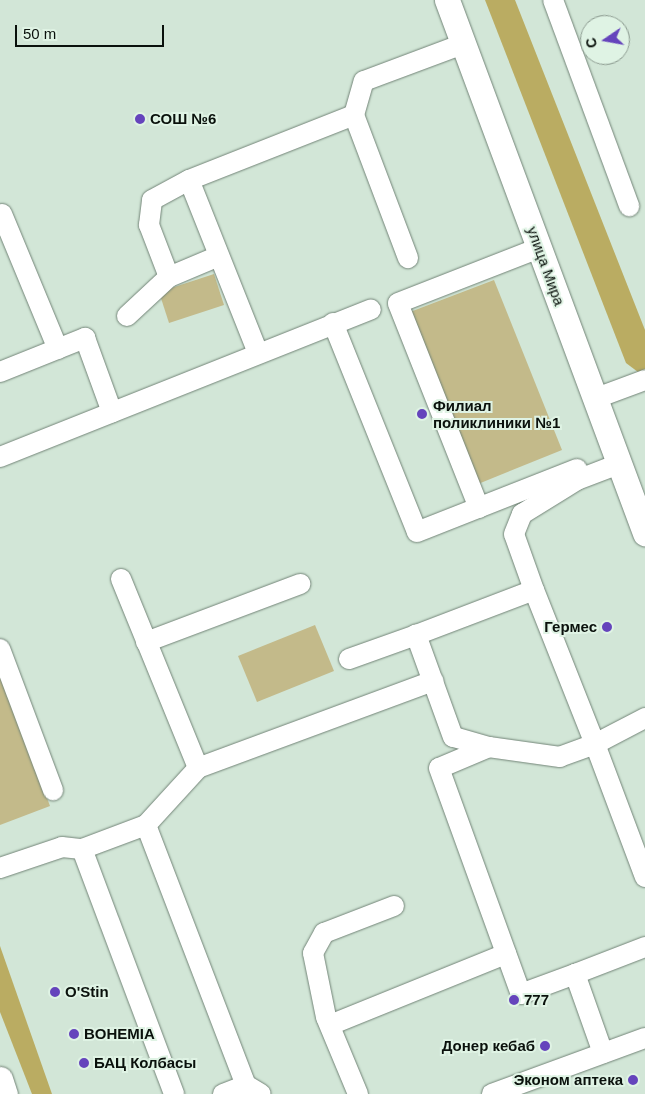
<!DOCTYPE html>
<html>
<head>
<meta charset="utf-8">
<style>
  body { margin:0 }
  #map { position:relative; width:645px; height:1094px; overflow:hidden; background:#d2e6d7; font-family:Helvetica,sans-serif }
  div>[style] { position:absolute }
  .green>* { inset:0; background:#c3ba8a }
  .forest>* { inset:0; background:#baac62 }
  .roads { filter:drop-shadow(0 0 1px #728477) drop-shadow(0 0 1px #728477) }
  .minor>* { height:20px; margin:-10px; padding:0 10px; transform-origin:10px; border-radius:10px; background:#fff }
  .major>* { height:25px; margin:-12.5px; padding:0 12.5px; transform-origin:12.5px; border-radius:12.5px; background:#fff }
  .dots>* { width:14px; height:14px; translate:-50% -50%; box-sizing:border-box; border:2px solid #dff3e4; border-radius:50% }
  span { translate:-50% -50%; white-space:nowrap; text-align:center; line-height:1.15; -webkit-text-stroke:4px #dff3e4; paint-order:stroke }
  .poi-label { font-size:15px; color:#0a110c; font-weight:700 }
  .left { translate:0 -50%; text-align:left }
  .right { translate:-100% -50%; text-align:right }
  .street-label { font-size:15px; color:#0a110c }
  .north { position:absolute; left:580px; top:15px; width:50px; height:50px; box-sizing:border-box; background:#dff3e4; border:1px solid #8a998e; border-radius:50%; rotate:258deg; font-size:14px; font-weight:700; line-height:20px; text-align:center; color:#0a110c }
  .north::after { content:''; display:block; margin:auto; width:18px; height:22px; background:#6544bc; clip-path:polygon(50% 0,100% 100%,50% 72%,0 100%) }
  .scale { position:absolute; left:15px; top:25px; width:149px; height:22px; box-sizing:border-box; border:2px solid #0a110c; border-top:0; padding-left:6px; font-size:15px; line-height:18px; white-space:nowrap; color:#0a110c; -webkit-text-stroke:4px #dff3e4; paint-order:stroke }
</style>
</head>
<body>
<div id="map">
  <div class="green">
    <i style="clip-path:polygon(214px 274px,224px 305px,169px 323px,159px 292px)"></i>
    <i style="clip-path:polygon(494px 280px,562px 450px,478px 484px,410px 312px)"></i>
    <i style="clip-path:polygon(315px 625px,334px 671px,257px 702px,238px 656px)"></i>
    <i style="clip-path:polygon(0 674px,50px 806px,0 825px)"></i>
  </div>
  <div class="forest">
    <i style="clip-path:polygon(485px 0,515px 0,645px 330px,645px 369px,638px 372px,626px 363px)"></i>
    <i style="clip-path:polygon(0 946px,52px 1094px,32px 1094px,0 1012px)"></i>
  </div>
  <div class="roads">
    <div class="minor">
      <i style="left:553px;top:0;width:220px;rotate:69.7deg"></i>
      <i style="left:354px;top:115px;width:153px;rotate:69.3deg"></i>
      <i style="left:2px;top:214px;width:146px;rotate:67.5deg"></i>
      <i style="left:169px;top:277px;width:54px;rotate:-22.8deg"></i>
      <i style="left:127px;top:316px;width:57px;rotate:-42.9deg"></i>
      <i style="left:169px;top:277px;width:56px;rotate:-111deg"></i>
      <i style="left:149px;top:225px;width:25px;rotate:-83deg"></i>
      <i style="left:152px;top:200px;width:42px;rotate:-28.4deg"></i>
      <i style="left:333px;top:323px;width:225px;rotate:68.1deg"></i>
      <i style="left:417px;top:532px;width:172px;rotate:-21.5deg"></i>
      <i style="left:258px;top:353px;width:186px;rotate:-111.7deg"></i>
      <i style="left:189px;top:180px;width:177px;rotate:-21.5deg"></i>
      <i style="left:354px;top:115px;width:35px;rotate:-74deg"></i>
      <i style="left:364px;top:81px;width:106px;rotate:-20.5deg"></i>
      <i style="left:0;top:372px;width:92px;rotate:-21.8deg"></i>
      <i style="left:85px;top:338px;width:79px;rotate:70deg"></i>
      <i style="left:594px;top:399px;width:54px;rotate:-20.4deg"></i>
      <i style="left:0;top:457px;width:399px;rotate:-21.7deg"></i>
      <i style="left:479px;top:508px;width:220px;rotate:-111.6deg"></i>
      <i style="left:398px;top:303px;width:151px;rotate:-21.3deg"></i>
      <i style="left:121px;top:579px;width:204px;rotate:67.8deg"></i>
      <i style="left:534px;top:590px;width:166px;rotate:68.4deg"></i>
      <i style="left:595px;top:744px;width:37px;rotate:160deg"></i>
      <i style="left:560px;top:757px;width:72px;rotate:-172deg"></i>
      <i style="left:489px;top:747px;width:54px;rotate:157.2deg"></i>
      <i style="left:439px;top:768px;width:240px;rotate:70.1deg"></i>
      <i style="left:521px;top:994px;width:58px;rotate:-20.3deg"></i>
      <i style="left:146px;top:642px;width:165px;rotate:-20.6deg"></i>
      <i style="left:0;top:649px;width:151px;rotate:69.4deg"></i>
      <i style="left:349px;top:659px;width:71px;rotate:-19.7deg"></i>
      <i style="left:645px;top:718px;width:56px;rotate:152.5deg"></i>
      <i style="left:595px;top:744px;width:142px;rotate:69.4deg"></i>
      <i style="left:489px;top:747px;width:37px;rotate:-164deg"></i>
      <i style="left:453px;top:737px;width:109px;rotate:-109.9deg"></i>
      <i style="left:416px;top:635px;width:126px;rotate:-20.9deg"></i>
      <i style="left:534px;top:590px;width:59px;rotate:-109.7deg"></i>
      <i style="left:514px;top:534px;width:22px;rotate:-68deg"></i>
      <i style="left:522px;top:514px;width:65px;rotate:-31.7deg"></i>
      <i style="left:577px;top:480px;width:45px;rotate:-20.9deg"></i>
      <i style="left:146px;top:825px;width:77px;rotate:-47.6deg"></i>
      <i style="left:198px;top:768px;width:251px;rotate:-20.3deg"></i>
      <i style="left:82px;top:849px;width:262px;rotate:69.4deg"></i>
      <i style="left:0;top:868px;width:65px;rotate:-18.7deg"></i>
      <i style="left:62px;top:847px;width:20px;rotate:6deg"></i>
      <i style="left:82px;top:849px;width:68px;rotate:-20.6deg"></i>
      <i style="left:146px;top:825px;width:279px;rotate:69deg"></i>
      <i style="left:246px;top:1085px;width:17px;rotate:31deg"></i>
      <i style="left:330px;top:1025px;width:190px;rotate:-22deg"></i>
      <i style="left:603px;top:1053px;width:84px;rotate:-109.5deg"></i>
      <i style="left:575px;top:974px;width:75px;rotate:-21.1deg"></i>
      <i style="left:223px;top:1094px;width:25px;rotate:-21deg"></i>
      <i style="left:358px;top:1094px;width:83px;rotate:-112.6deg"></i>
      <i style="left:326px;top:1017px;width:65px;rotate:-101.5deg"></i>
      <i style="left:313px;top:953px;width:23px;rotate:-61deg"></i>
      <i style="left:324px;top:933px;width:75px;rotate:-21.1deg"></i>
      <i style="left:492px;top:1094px;width:163px;rotate:-20.1deg"></i>
    </div>
    <div class="major">
      <i style="left:447px;top:0;width:569px;rotate:69.62deg"></i>
      <i style="left:0;top:1079px;width:16px;rotate:72deg"></i>
    </div>
  </div>
  <div class="dots">
    <i style="left:140px;top:119px;background:#6544bc"></i>
    <i style="left:422px;top:414px;background:#6544bc"></i>
    <i style="left:607px;top:627px;background:#6544bc"></i>
    <i style="left:55px;top:992px;background:#6544bc"></i>
    <i style="left:514px;top:1000px;background:#6544bc"></i>
    <i style="left:74px;top:1034px;background:#6544bc"></i>
    <i style="left:545px;top:1046px;background:#6544bc"></i>
    <i style="left:84px;top:1063px;background:#6544bc"></i>
    <i style="left:633px;top:1080px;background:#6544bc"></i>
  </div>
  <div class="poi-label">
    <span class="left" style="left:150px;top:119px">СОШ №6</span>
    <span class="left" style="left:433px;top:414px">Филиал<br>поликлиники №1</span>
    <span class="right" style="left:597px;top:627px">Гермес</span>
    <span class="left" style="left:65px;top:992px">O'Stin</span>
    <span class="left" style="left:524px;top:1000px">777</span>
    <span class="left" style="left:84px;top:1034px">BOHEMIA</span>
    <span class="right" style="left:535px;top:1046px">Донер кебаб</span>
    <span class="left" style="left:94px;top:1063px">БАЦ Колбасы</span>
    <span class="right" style="left:623px;top:1080px">Эконом аптека</span>
  </div>
  <div class="street-label">
    <span style="left:546px;top:266px;rotate:70deg">улица Мира</span>
  </div>
  <div class="north">С</div>
  <div class="scale">50 m</div>
</div>
</body>
</html>
